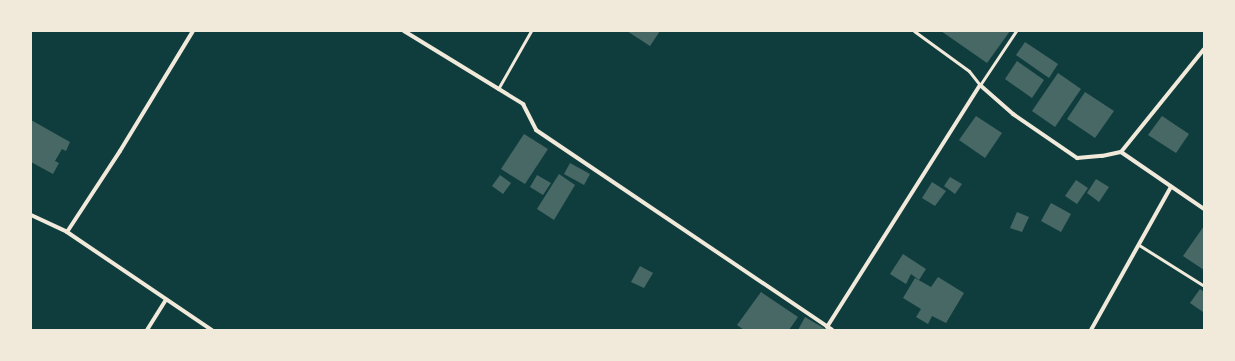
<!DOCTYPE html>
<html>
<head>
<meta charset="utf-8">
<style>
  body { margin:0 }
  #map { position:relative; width:1235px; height:361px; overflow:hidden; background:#0f3d3e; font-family:Manrope,sans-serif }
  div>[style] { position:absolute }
  .building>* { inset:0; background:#486865 }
  .service>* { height:3px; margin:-1.5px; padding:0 1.5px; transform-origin:1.5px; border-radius:1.5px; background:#f1e9da }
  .minor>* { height:4px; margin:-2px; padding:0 2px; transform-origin:2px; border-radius:2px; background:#f1e9da }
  span { translate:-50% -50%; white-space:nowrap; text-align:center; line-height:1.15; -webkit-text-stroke:4px #f1e9da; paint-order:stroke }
  .frame { position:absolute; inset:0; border:32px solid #f1e9da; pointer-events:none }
</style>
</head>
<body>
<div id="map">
  <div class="building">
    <i style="clip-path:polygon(627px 31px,660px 31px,650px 46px)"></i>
    <i style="clip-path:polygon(941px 31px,1010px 31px,987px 63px)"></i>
    <i style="clip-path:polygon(1025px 42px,1058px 64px,1049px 78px,1016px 55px)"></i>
    <i style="clip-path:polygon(1017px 61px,1044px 80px,1032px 98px,1005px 79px)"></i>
    <i style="clip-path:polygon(1058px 73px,1081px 89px,1055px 127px,1032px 111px)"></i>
    <i style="clip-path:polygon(1085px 92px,1114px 111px,1095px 138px,1067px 119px)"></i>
    <i style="clip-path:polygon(976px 116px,1002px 133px,985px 158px,959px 140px)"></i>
    <i style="clip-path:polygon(1162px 116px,1189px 134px,1176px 153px,1148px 135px)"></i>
    <i style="clip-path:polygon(31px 120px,70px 142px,66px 151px,62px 149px,55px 161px,59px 163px,53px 174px,31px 162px)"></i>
    <i style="clip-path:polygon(524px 134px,548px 149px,525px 184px,501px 169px)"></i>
    <i style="clip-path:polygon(570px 163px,590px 174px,584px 185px,564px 174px)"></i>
    <i style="clip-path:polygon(559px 174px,575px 185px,554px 220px,537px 209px)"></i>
    <i style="clip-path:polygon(500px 175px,511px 183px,503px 194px,492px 186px)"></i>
    <i style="clip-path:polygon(537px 175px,551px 183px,543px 195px,530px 187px)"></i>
    <i style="clip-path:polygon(950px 177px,962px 184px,955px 194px,944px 186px)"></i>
    <i style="clip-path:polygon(1096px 179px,1109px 187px,1099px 202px,1087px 193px)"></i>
    <i style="clip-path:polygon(1076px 180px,1088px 188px,1077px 204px,1065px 196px)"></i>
    <i style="clip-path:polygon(932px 182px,946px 191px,935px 206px,922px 198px)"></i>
    <i style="clip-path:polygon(1051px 203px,1071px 214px,1061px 232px,1041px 221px)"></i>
    <i style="clip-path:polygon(1017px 212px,1029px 217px,1022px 232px,1010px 228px)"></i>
    <i style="clip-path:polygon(1204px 226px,1204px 270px,1183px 256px)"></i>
    <i style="clip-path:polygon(903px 254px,926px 269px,919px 280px,911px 274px,906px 284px,890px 274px)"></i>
    <i style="clip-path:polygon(640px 266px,653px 273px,644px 288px,631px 282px)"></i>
    <i style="clip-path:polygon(938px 277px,964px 293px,946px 323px,932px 316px,928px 324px,916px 317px,921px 309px,903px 298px,915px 278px,931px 287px)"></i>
    <i style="clip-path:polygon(1200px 289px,1204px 292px,1203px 312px,1190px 303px)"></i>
    <i style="clip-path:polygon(761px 292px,798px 317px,789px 330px,744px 330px,737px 325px)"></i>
    <i style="clip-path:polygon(805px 317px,827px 330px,798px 330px)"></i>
  </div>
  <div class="service">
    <i style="left:914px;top:31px;width:68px;rotate:36deg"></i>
    <i style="left:969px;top:71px;width:18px;rotate:52deg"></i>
    <i style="left:980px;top:85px;width:65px;rotate:-56.3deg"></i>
    <i style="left:498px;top:89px;width:67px;rotate:-60.4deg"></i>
    <i style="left:1139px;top:245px;width:77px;rotate:32.2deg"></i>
  </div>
  <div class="minor">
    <i style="left:404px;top:31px;width:140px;rotate:31.5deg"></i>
    <i style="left:523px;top:104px;width:29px;rotate:63deg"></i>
    <i style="left:536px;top:130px;width:357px;rotate:34deg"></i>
    <i style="left:1121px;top:152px;width:132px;rotate:-51.1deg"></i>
    <i style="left:31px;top:215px;width:40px;rotate:25deg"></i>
    <i style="left:67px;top:232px;width:175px;rotate:34.1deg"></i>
    <i style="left:67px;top:232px;width:97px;rotate:-56.8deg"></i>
    <i style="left:120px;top:151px;width:140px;rotate:-58.7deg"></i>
    <i style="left:827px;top:327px;width:286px;rotate:-57.7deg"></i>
    <i style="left:980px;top:85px;width:44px;rotate:41.3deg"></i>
    <i style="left:1013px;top:114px;width:78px;rotate:34.5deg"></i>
    <i style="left:1077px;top:158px;width:25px;rotate:-5deg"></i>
    <i style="left:1102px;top:156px;width:19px;rotate:-12deg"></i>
    <i style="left:1121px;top:152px;width:101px;rotate:34.5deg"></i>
    <i style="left:147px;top:330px;width:36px;rotate:-58deg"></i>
    <i style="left:1091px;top:330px;width:164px;rotate:-60.8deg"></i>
  </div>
  <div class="frame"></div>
</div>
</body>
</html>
